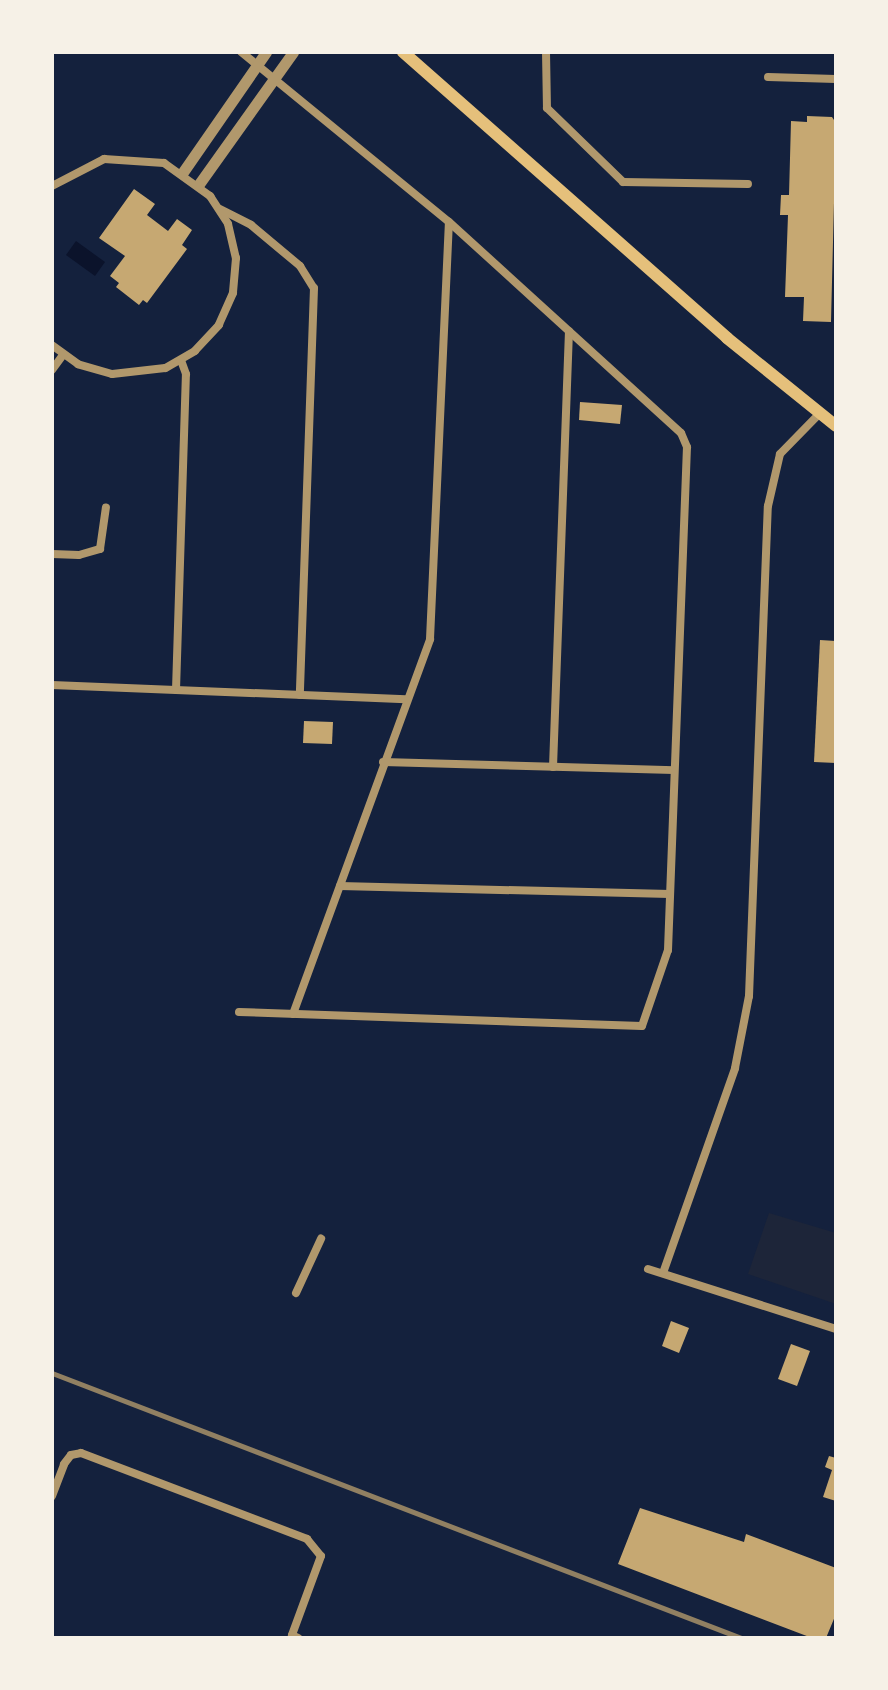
<!DOCTYPE html>
<html>
<head>
<meta charset="utf-8">
<style>
  body { margin:0 }
  #map { position:relative; width:888px; height:1690px; overflow:hidden; background:#14213d; font-family:"PT Sans Narrow",sans-serif }
  div>[style] { position:absolute }
  .green>* { inset:0; background:#1d2539 }
  .water>* { inset:0; background:#0b132b }
  .building>* { inset:0; background:#c6a872 }
  .minor>* { height:8px; margin:-4px; padding:0 4px; transform-origin:4px; border-radius:4px; background:#b1986c }
  .tertiary>* { height:11px; margin:-5.5px; padding:0 5.5px; transform-origin:5.5px; border-radius:5.5px; background:#b1986c }
  .secondary>* { height:12px; margin:-6px; padding:0 6px; transform-origin:6px; border-radius:6px; background:#e5c07b }
  .rail>* { height:5px; margin:-2.5px; padding:0 2.5px; transform-origin:2.5px; border-radius:2.5px; background:#918062 }
  span { translate:-50% -50%; white-space:nowrap; text-align:center; line-height:1.15; -webkit-text-stroke:8px #f6f1e7; paint-order:stroke }
  .frame { position:absolute; inset:0; border:54px solid #f6f1e7; pointer-events:none }
</style>
</head>
<body>
<div id="map">
  <div class="green">
    <i style="clip-path:polygon(769px 1213px,836px 1233px,836px 1304px,748px 1274px)"></i>
  </div>
  <div class="water">
    <i style="clip-path:polygon(76px 241px,105px 262px,95px 276px,66px 255px)"></i>
  </div>
  <div class="building">
    <i style="clip-path:polygon(807px 116px,832px 117px,836px 123px,831px 322px,803px 321px,804px 297px,785px 297px,788px 215px,780px 215px,781px 195px,789px 195px,791px 121px,807px 122px)"></i>
    <i style="clip-path:polygon(134px 189px,155px 204px,147px 215px,168px 231px,177px 219px,192px 230px,182px 245px,187px 249px,147px 303px,143px 300px,139px 305px,116px 287px,119px 283px,110px 276px,125px 256px,99px 238px)"></i>
    <i style="clip-path:polygon(580px 402px,622px 405px,620px 424px,579px 420px)"></i>
    <i style="clip-path:polygon(820px 640px,836px 641px,836px 763px,814px 762px)"></i>
    <i style="clip-path:polygon(304px 721px,333px 722px,332px 744px,303px 743px)"></i>
    <i style="clip-path:polygon(671px 1321px,689px 1328px,679px 1353px,662px 1346px)"></i>
    <i style="clip-path:polygon(791px 1344px,810px 1351px,797px 1386px,778px 1379px)"></i>
    <i style="clip-path:polygon(829px 1456px,836px 1458px,836px 1501px,823px 1497px,832px 1470px,825px 1467px)"></i>
    <i style="clip-path:polygon(640px 1508px,744px 1542px,746px 1534px,836px 1568px,836px 1614px,826px 1638px,812px 1638px,618px 1564px)"></i>
  </div>
  <div class="minor">
    <i style="left:546px;top:52px;width:56px;rotate:89deg"></i>
    <i style="left:547px;top:108px;width:106px;rotate:44.2deg"></i>
    <i style="left:623px;top:182px;width:125px;rotate:0.9deg"></i>
    <i style="left:768px;top:77px;width:68px;rotate:1.7deg"></i>
    <i style="left:52px;top:186px;width:59px;rotate:-27.4deg"></i>
    <i style="left:104px;top:159px;width:60px;rotate:3.8deg"></i>
    <i style="left:164px;top:163px;width:57px;rotate:35.7deg"></i>
    <i style="left:210px;top:196px;width:33px;rotate:57deg"></i>
    <i style="left:228px;top:224px;width:35px;rotate:77deg"></i>
    <i style="left:236px;top:258px;width:35px;rotate:95deg"></i>
    <i style="left:233px;top:293px;width:35px;rotate:114deg"></i>
    <i style="left:219px;top:325px;width:35px;rotate:133deg"></i>
    <i style="left:195px;top:351px;width:34px;rotate:150deg"></i>
    <i style="left:165px;top:368px;width:53px;rotate:173.5deg"></i>
    <i style="left:112px;top:374px;width:35px;rotate:-164deg"></i>
    <i style="left:78px;top:364px;width:32px;rotate:-144deg"></i>
    <i style="left:220px;top:209px;width:35px;rotate:27deg"></i>
    <i style="left:251px;top:225px;width:64px;rotate:39.9deg"></i>
    <i style="left:300px;top:266px;width:26px;rotate:58deg"></i>
    <i style="left:314px;top:288px;width:407px;rotate:92deg"></i>
    <i style="left:52px;top:370px;width:19px;rotate:-54deg"></i>
    <i style="left:52px;top:554px;width:27px;rotate:2deg"></i>
    <i style="left:79px;top:555px;width:22px;rotate:-16deg"></i>
    <i style="left:100px;top:549px;width:42px;rotate:-81.9deg"></i>
    <i style="left:52px;top:685px;width:354px;rotate:2.3deg"></i>
    <i style="left:176px;top:690px;width:316px;rotate:-88.2deg"></i>
    <i style="left:186px;top:374px;width:15px;rotate:-110deg"></i>
    <i style="left:383px;top:762px;width:291px;rotate:1.6deg"></i>
    <i style="left:553px;top:767px;width:436px;rotate:-87.9deg"></i>
    <i style="left:340px;top:886px;width:330px;rotate:1.4deg"></i>
    <i style="left:239px;top:1012px;width:403px;rotate:2deg"></i>
    <i style="left:642px;top:1026px;width:80px;rotate:-71.1deg"></i>
    <i style="left:668px;top:950px;width:503px;rotate:-87.84deg"></i>
    <i style="left:687px;top:447px;width:15px;rotate:-113deg"></i>
    <i style="left:681px;top:433px;width:314px;rotate:-137.7deg"></i>
    <i style="left:449px;top:222px;width:269px;rotate:-140.7deg"></i>
    <i style="left:293px;top:1014px;width:399px;rotate:-69.9deg"></i>
    <i style="left:430px;top:639px;width:417px;rotate:-87.4deg"></i>
    <i style="left:648px;top:1269px;width:197px;rotate:17.7deg"></i>
    <i style="left:663px;top:1273px;width:217px;rotate:-70.6deg"></i>
    <i style="left:735px;top:1068px;width:73px;rotate:-79deg"></i>
    <i style="left:749px;top:996px;width:490px;rotate:-87.8deg"></i>
    <i style="left:768px;top:506px;width:53px;rotate:-77deg"></i>
    <i style="left:780px;top:454px;width:56px;rotate:-45.7deg"></i>
    <i style="left:296px;top:1293px;width:60px;rotate:-65.2deg"></i>
    <i style="left:52px;top:1496px;width:34px;rotate:-69deg"></i>
    <i style="left:64px;top:1464px;width:11px;rotate:-52deg"></i>
    <i style="left:71px;top:1455px;width:10px;rotate:-11deg"></i>
    <i style="left:81px;top:1453px;width:242px;rotate:20.8deg"></i>
    <i style="left:307px;top:1539px;width:22px;rotate:51deg"></i>
    <i style="left:321px;top:1556px;width:84px;rotate:110.2deg"></i>
    <i style="left:292px;top:1635px;width:7px;rotate:27deg"></i>
  </div>
  <div class="tertiary">
    <i style="left:183px;top:172px;width:146px;rotate:-55.3deg"></i>
    <i style="left:199px;top:184px;width:162px;rotate:-54.5deg"></i>
  </div>
  <div class="secondary">
    <i style="left:403px;top:52px;width:432px;rotate:41.4deg"></i>
    <i style="left:727px;top:338px;width:140px;rotate:38.9deg"></i>
  </div>
  <div class="rail">
    <i style="left:52px;top:1373px;width:738px;rotate:21.04deg"></i>
  </div>
  <div class="frame"></div>
</div>
</body>
</html>
